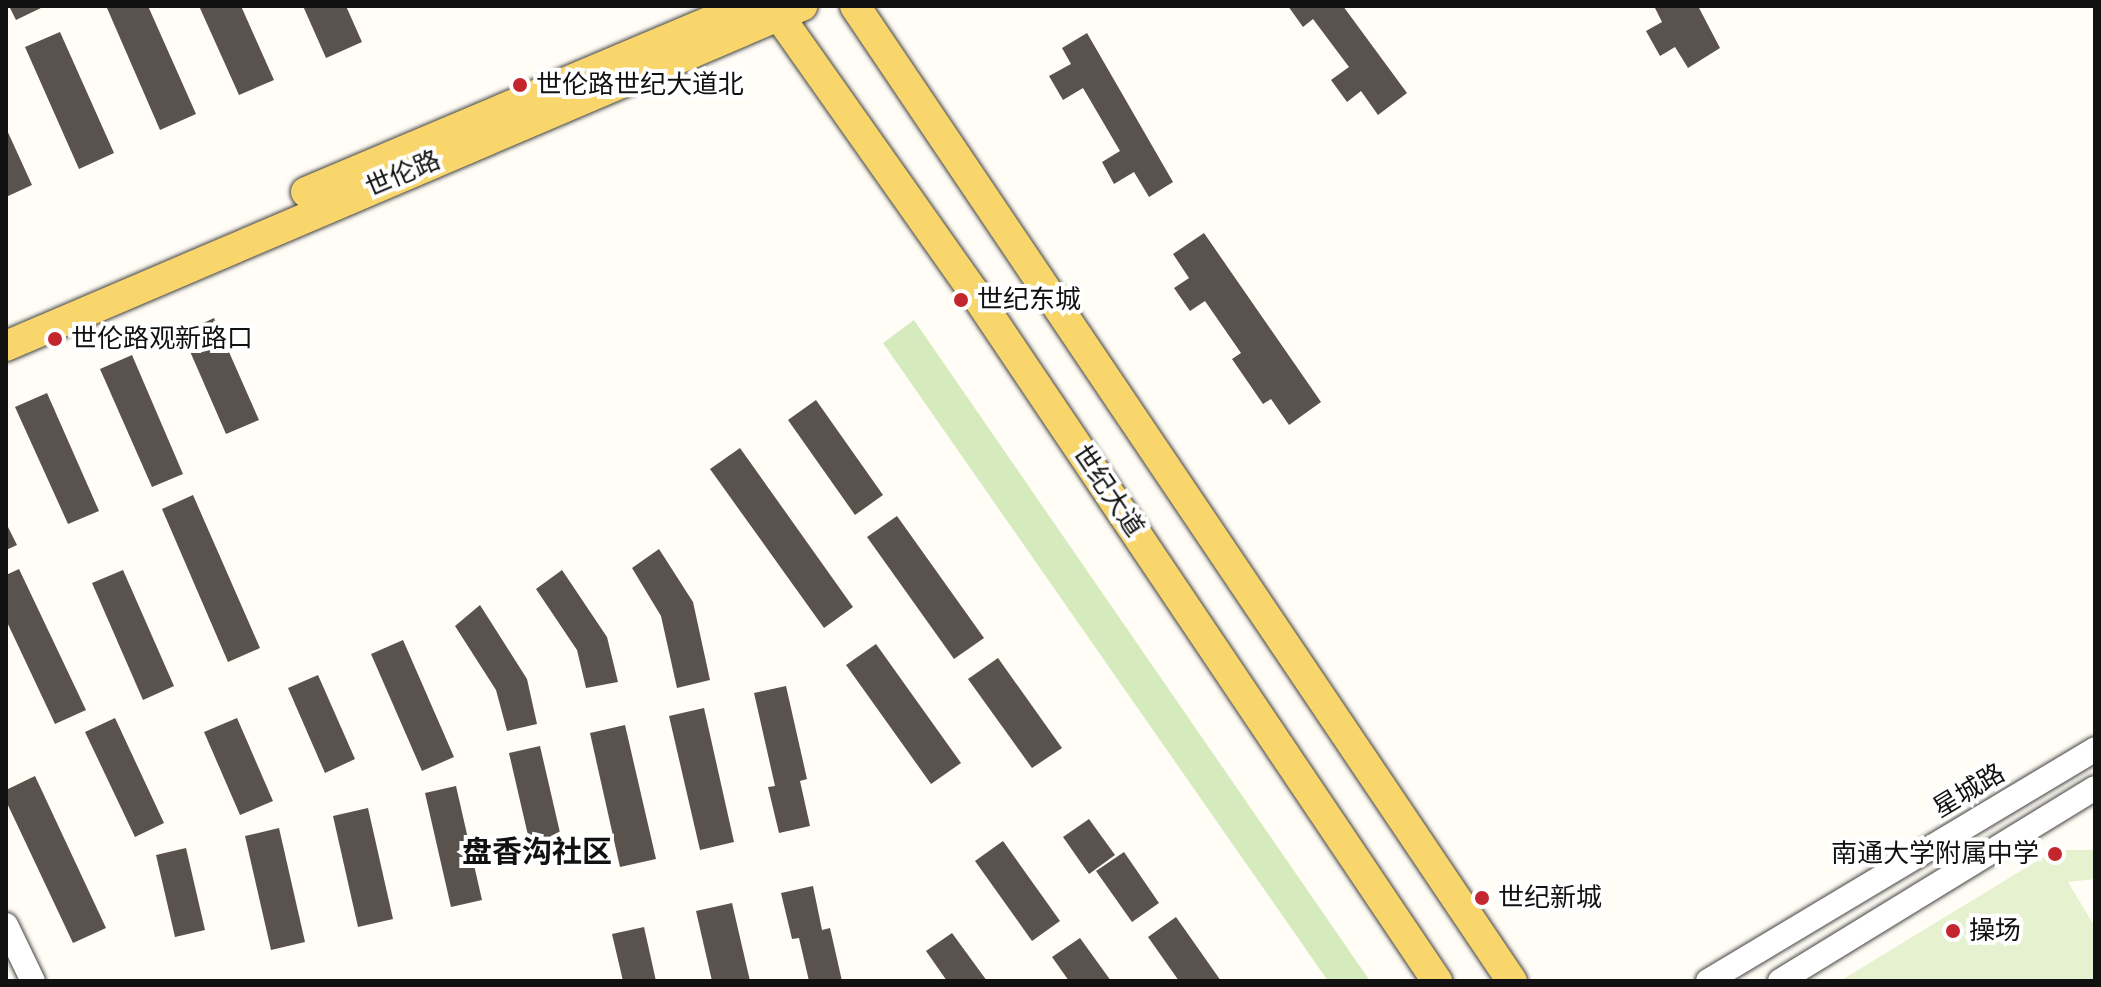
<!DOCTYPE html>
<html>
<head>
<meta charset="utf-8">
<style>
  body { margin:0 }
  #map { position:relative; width:2101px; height:987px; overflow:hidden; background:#fffdf5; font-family:"Source Serif 4","Noto Sans SC",serif }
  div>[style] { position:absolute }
  .green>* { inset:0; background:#d5ebbd }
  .pitch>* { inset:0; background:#e6f2cf }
  .building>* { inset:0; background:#5a524d }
  .roads { filter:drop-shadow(0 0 2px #444) drop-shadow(0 0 2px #444) }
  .minor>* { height:24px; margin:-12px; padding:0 12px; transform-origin:12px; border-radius:12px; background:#fff }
  .major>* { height:30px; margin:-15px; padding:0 15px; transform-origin:15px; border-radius:15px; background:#f9d66b }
  .dots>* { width:22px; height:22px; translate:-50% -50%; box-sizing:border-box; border:4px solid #fff; border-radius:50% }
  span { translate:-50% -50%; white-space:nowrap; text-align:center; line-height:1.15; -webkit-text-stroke:8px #fff; paint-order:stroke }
  .poi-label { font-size:26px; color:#111 }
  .left { translate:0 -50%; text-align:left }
  .right { translate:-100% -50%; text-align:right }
  .street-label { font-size:26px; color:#111 }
  .quarter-label { font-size:30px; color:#111; font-weight:700 }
  .frame { position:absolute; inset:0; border:8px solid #111; pointer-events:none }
</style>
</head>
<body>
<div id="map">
  <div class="green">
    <i style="clip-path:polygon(914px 320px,1370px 981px,1328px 981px,883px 343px)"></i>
  </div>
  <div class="pitch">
    <i style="clip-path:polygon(2064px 850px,2095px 850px,2095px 879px,2068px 882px,2095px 927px,2095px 981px,1840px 981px,2042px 858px)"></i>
  </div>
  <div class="building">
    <i style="clip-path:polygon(9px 6px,45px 6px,16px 20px)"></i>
    <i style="clip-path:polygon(112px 6px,148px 6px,196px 114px,160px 130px,107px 8px)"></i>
    <i style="clip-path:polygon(199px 6px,241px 6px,274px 80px,239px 95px)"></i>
    <i style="clip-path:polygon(303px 6px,346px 6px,362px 42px,326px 58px)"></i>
    <i style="clip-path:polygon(1288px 6px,1343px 6px,1407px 93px,1378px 115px,1361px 91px,1347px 102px,1331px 80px,1349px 67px,1313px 19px,1303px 27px)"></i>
    <i style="clip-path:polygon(1654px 6px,1698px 6px,1720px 48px,1688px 68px,1675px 47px,1660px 56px,1646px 31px,1662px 22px)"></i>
    <i style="clip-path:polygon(60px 32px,114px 153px,79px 169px,25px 47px)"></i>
    <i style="clip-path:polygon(1087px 33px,1173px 182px,1149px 197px,1134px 172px,1114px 184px,1102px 162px,1120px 151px,1083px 88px,1063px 100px,1049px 76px,1071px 64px,1062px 48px)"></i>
    <i style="clip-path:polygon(6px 128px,32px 185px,6px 197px)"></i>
    <i style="clip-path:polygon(1204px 233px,1321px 402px,1289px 425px,1271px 399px,1263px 404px,1232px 359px,1241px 353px,1205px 301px,1190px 311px,1174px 288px,1189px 278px,1173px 254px)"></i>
    <i style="clip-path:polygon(214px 318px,259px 420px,226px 434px,182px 333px)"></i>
    <i style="clip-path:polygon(132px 355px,183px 474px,152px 487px,100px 369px)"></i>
    <i style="clip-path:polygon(47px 393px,99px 511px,68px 524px,15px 407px)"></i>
    <i style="clip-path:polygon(816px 400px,883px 495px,855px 515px,788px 420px)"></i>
    <i style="clip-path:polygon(740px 448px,853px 607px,824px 628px,710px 469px)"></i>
    <i style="clip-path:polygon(193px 495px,260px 648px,228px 662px,162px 509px)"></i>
    <i style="clip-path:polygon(897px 516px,984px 638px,954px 659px,867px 537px)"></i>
    <i style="clip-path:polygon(6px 523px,17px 545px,6px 550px)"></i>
    <i style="clip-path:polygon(659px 549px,693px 602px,710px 680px,677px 688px,661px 616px,632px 568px)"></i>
    <i style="clip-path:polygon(19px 569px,86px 710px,55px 724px,6px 620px,6px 575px)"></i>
    <i style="clip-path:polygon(123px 570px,174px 686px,143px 700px,92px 583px)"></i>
    <i style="clip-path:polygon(562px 570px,607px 637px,618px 682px,586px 688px,577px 650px,536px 589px)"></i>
    <i style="clip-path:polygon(480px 605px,527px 679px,537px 724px,507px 731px,496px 690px,455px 626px)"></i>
    <i style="clip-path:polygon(403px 640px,454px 757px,422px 771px,371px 654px)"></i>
    <i style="clip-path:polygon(876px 644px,961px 763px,931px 784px,846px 665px)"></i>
    <i style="clip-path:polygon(998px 658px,1062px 748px,1032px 768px,968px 679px)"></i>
    <i style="clip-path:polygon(318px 675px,355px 759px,325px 773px,288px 688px)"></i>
    <i style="clip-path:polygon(786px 686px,807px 779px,800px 781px,810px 826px,779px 833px,768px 787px,775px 786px,754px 693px)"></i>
    <i style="clip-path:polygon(704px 708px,734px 842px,700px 850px,669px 716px)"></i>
    <i style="clip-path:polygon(115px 718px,164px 823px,135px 837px,85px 732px)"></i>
    <i style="clip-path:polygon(237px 718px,273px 801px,240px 815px,204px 732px)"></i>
    <i style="clip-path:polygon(625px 725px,656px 859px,620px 867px,590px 733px)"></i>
    <i style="clip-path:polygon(540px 746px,564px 850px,533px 857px,509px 753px)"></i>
    <i style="clip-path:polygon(35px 776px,106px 928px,73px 943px,6px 801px,6px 790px)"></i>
    <i style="clip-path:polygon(456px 786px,482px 900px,451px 907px,425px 793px)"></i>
    <i style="clip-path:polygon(368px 808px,393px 919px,358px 927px,333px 816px)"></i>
    <i style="clip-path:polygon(1089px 819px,1115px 855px,1089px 874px,1063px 837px)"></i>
    <i style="clip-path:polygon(279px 828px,305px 942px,271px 950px,245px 836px)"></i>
    <i style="clip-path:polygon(1003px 841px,1060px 921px,1032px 941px,975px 861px)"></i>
    <i style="clip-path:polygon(186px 848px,205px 930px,175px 937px,156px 855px)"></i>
    <i style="clip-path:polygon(1124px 852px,1159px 903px,1132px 922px,1096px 871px)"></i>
    <i style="clip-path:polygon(813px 886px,822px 930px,830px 928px,842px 981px,809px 981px,799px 938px,792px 939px,781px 893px)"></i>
    <i style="clip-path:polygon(732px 903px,750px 981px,712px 981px,696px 911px)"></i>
    <i style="clip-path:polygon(1176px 917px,1221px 981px,1179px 981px,1148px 937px)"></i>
    <i style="clip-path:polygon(644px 927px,656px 981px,623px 981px,612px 934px)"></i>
    <i style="clip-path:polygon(952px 933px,987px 981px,947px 981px,926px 951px)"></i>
    <i style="clip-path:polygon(1080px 938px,1111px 981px,1069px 981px,1052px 957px)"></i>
  </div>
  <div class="roads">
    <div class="minor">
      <i style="left:6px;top:925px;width:62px;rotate:64.3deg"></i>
      <i style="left:1708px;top:981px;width:451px;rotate:-30.9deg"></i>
      <i style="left:1780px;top:981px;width:369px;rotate:-31.5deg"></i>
    </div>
    <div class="major">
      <i style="left:772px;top:6px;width:349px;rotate:54.8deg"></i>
      <i style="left:973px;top:291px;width:832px;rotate:56.08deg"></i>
      <i style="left:855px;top:6px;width:1176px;rotate:56.03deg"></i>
      <i style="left:306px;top:192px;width:479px;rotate:-22.9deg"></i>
      <i style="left:6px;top:346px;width:866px;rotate:-23.13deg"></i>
    </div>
  </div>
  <div class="dots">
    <i style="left:520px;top:85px;background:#c4262e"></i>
    <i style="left:961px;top:300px;background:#c4262e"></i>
    <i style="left:55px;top:339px;background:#c4262e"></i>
    <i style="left:2055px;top:854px;background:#c4262e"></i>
    <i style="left:1482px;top:898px;background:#c4262e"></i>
    <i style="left:1953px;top:931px;background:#c4262e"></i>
  </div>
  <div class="poi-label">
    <span class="left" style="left:536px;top:85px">世伦路世纪大道北</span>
    <span class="left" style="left:977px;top:300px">世纪东城</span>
    <span class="left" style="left:71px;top:339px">世伦路观新路口</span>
    <span class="right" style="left:2039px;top:854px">南通大学附属中学</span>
    <span class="left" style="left:1498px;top:898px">世纪新城</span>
    <span class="left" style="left:1969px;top:931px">操场</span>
  </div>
  <div class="street-label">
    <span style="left:403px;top:174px;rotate:-23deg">世伦路</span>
    <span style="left:1108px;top:491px;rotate:56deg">世纪大道</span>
    <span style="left:1969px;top:791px;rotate:-31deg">星城路</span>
  </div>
  <div class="quarter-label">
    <span style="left:537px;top:852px">盘香沟社区</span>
  </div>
  <div class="frame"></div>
</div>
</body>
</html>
